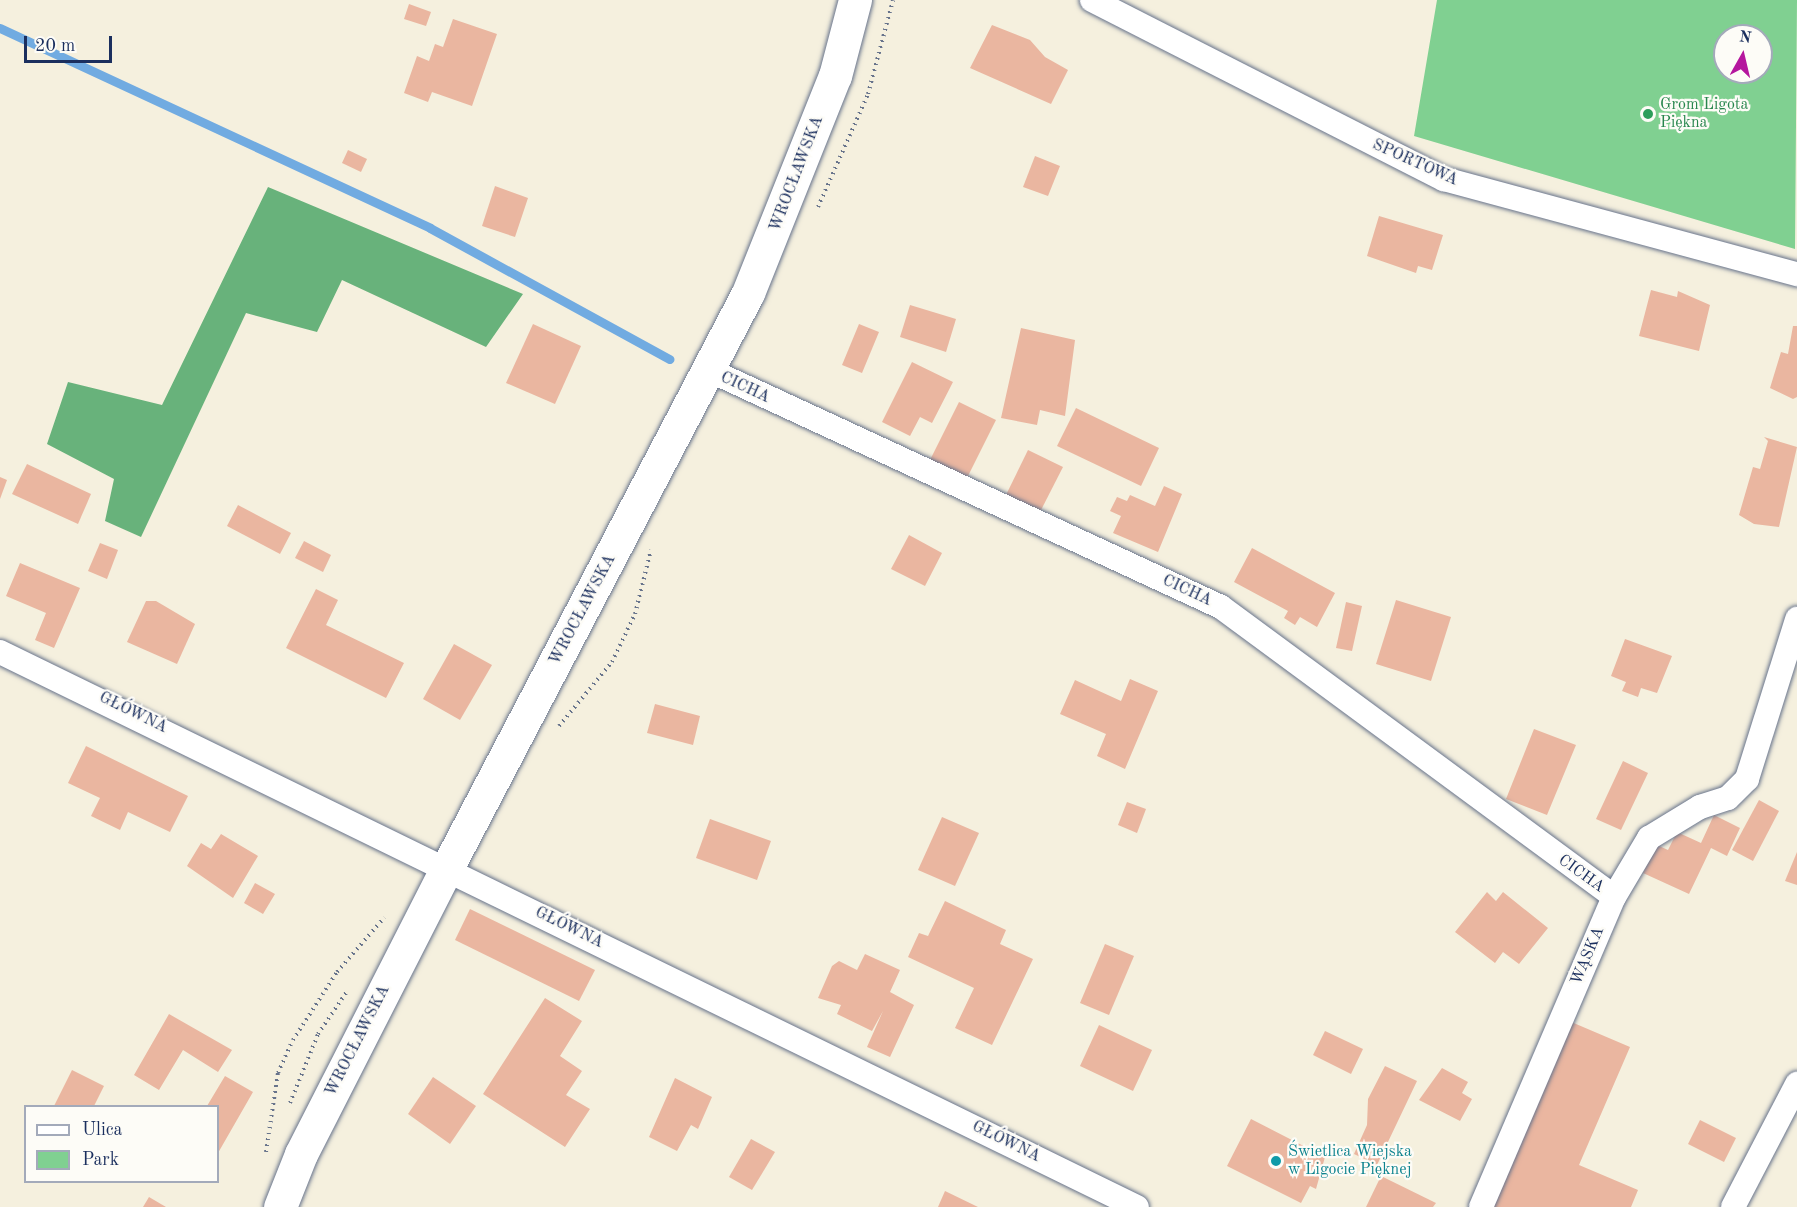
<!DOCTYPE html>
<html>
<head>
<meta charset="utf-8">
<style>
  body { margin:0 }
  #map { position:relative; width:1797px; height:1207px; overflow:hidden; background:#f5f0de; font-family:"Old Standard TT",serif }
  div>[style] { position:absolute }
  .green>* { inset:0; background:#80d091 }
  .forest>* { inset:0; background:#68b27b }
  .stream>* { height:9px; margin:-4.5px; padding:0 4.5px; transform-origin:4.5px; border-radius:4.5px; background:#71abe1 }
  .building>* { inset:0; background:#eab6a0 }
  .path>* { height:4px; margin-top:-2px; transform-origin:0; background:repeating-linear-gradient(90deg,#67738b 0 1.5px,transparent 0 6px) }
  .roads { filter:drop-shadow(0 0 2px #67738b) drop-shadow(0 0 2px #67738b) }
  .minor>* { height:24px; margin:-12px; padding:0 12px; transform-origin:12px; border-radius:12px; background:#fff }
  .secondary>* { height:33px; margin:-16.5px; padding:0 16.5px; transform-origin:16.5px; border-radius:16.5px; background:#fff }
  .dots>* { width:16px; height:16px; translate:-50% -50%; box-sizing:border-box; border:3px solid #fdfcf7; border-radius:50% }
  span { translate:-50% -50%; white-space:nowrap; text-align:center; line-height:1.15; -webkit-text-stroke:4.5px #fdfcf7; paint-order:stroke }
  .leisure-label { font-size:16px; color:#27864d }
  .left { translate:0 -50%; text-align:left }
  .street-label { font-size:16px; color:#1b2f5e }
  .culture-label { font-size:16px; color:#0d838f }
  .legend { position:absolute; left:24px; top:1105px; width:195px; height:78px; box-sizing:border-box; background:#fdfcf7; border:2px solid #a3aaba; margin:0; padding:8px 10px; list-style:none; font-size:18px; color:#1b2f5e }
  .legend li { display:flex; align-items:center; gap:12px; height:30px }
  .legend b { width:30px; border:2px solid #a3aaba }
  .north { position:absolute; left:1713px; top:24px; width:60px; height:60px; box-sizing:border-box; background:#fdfcf7; border:2px solid #a3aaba; border-radius:50%; rotate:8deg; font-size:16px; font-weight:700; line-height:24px; text-align:center; color:#1b2f5e }
  .north::after { content:''; display:block; margin:auto; width:21px; height:27px; background:#b5179e; clip-path:polygon(50% 0,100% 100%,50% 72%,0 100%) }
  .scale { position:absolute; left:24px; top:36px; width:88px; height:27px; box-sizing:border-box; border:3px solid #1b2f5e; border-top:0; padding-left:8px; font-size:18px; line-height:21px; white-space:nowrap; color:#1b2f5e; -webkit-text-stroke:4px #fdfcf7; paint-order:stroke }
</style>
</head>
<body>
<div id="map">
  <div class="green">
    <i style="clip-path:polygon(evenodd,1437px 0,1797px 0,1795px 249px,1414px 136px,1437px 0,1725px 36px,1761px 36px,1761px 72px,1725px 72px,1725px 36px)"></i>
  </div>
  <div class="forest">
    <i style="clip-path:polygon(268px 187px,523px 294px,486px 347px,342px 280px,317px 332px,246px 313px,141px 537px,105px 521px,114px 479px,47px 444px,68px 382px,162px 405px)"></i>
  </div>
  <div class="stream">
    <i style="left:0;top:28px;width:474px;rotate:24.9deg"></i>
    <i style="left:430px;top:228px;width:273px;rotate:28.7deg"></i>
  </div>
  <div class="building">
    <i style="clip-path:polygon(409px 4px,431px 12px,426px 26px,404px 19px)"></i>
    <i style="clip-path:polygon(453px 19px,497px 34px,472px 106px,432px 92px,428px 102px,404px 93px,417px 56px,429px 61px,435px 44px,443px 47px)"></i>
    <i style="clip-path:polygon(992px 25px,1030px 40px,1045px 57px,1068px 70px,1051px 104px,970px 68px)"></i>
    <i style="clip-path:polygon(348px 150px,367px 159px,361px 172px,342px 163px)"></i>
    <i style="clip-path:polygon(1035px 156px,1060px 166px,1048px 196px,1023px 187px)"></i>
    <i style="clip-path:polygon(495px 186px,528px 198px,515px 237px,482px 226px)"></i>
    <i style="clip-path:polygon(1379px 216px,1443px 235px,1432px 270px,1418px 266px,1416px 273px,1367px 256px)"></i>
    <i style="clip-path:polygon(1651px 290px,1677px 297px,1678px 291px,1710px 305px,1699px 351px,1639px 336px)"></i>
    <i style="clip-path:polygon(910px 305px,956px 319px,946px 352px,900px 337px)"></i>
    <i style="clip-path:polygon(533px 324px,581px 346px,555px 404px,506px 383px)"></i>
    <i style="clip-path:polygon(859px 324px,879px 332px,862px 373px,842px 365px)"></i>
    <i style="clip-path:polygon(1793px 326px,1797px 326px,1797px 397px,1793px 399px,1770px 388px,1781px 352px,1788px 354px)"></i>
    <i style="clip-path:polygon(1021px 328px,1075px 340px,1065px 416px,1040px 410px,1037px 425px,1001px 418px)"></i>
    <i style="clip-path:polygon(912px 362px,953px 382px,932px 423px,920px 417px,910px 436px,882px 422px)"></i>
    <i style="clip-path:polygon(959px 402px,996px 420px,967px 478px,930px 460px)"></i>
    <i style="clip-path:polygon(1076px 408px,1159px 448px,1141px 486px,1057px 446px)"></i>
    <i style="clip-path:polygon(1764px 437px,1797px 447px,1779px 527px,1754px 524px,1739px 515px,1753px 467px,1760px 469px,1768px 441px)"></i>
    <i style="clip-path:polygon(1028px 450px,1063px 467px,1039px 514px,1005px 497px)"></i>
    <i style="clip-path:polygon(27px 464px,91px 494px,78px 524px,12px 494px)"></i>
    <i style="clip-path:polygon(0 477px,7px 480px,0 499px)"></i>
    <i style="clip-path:polygon(1164px 486px,1182px 494px,1158px 552px,1113px 533px,1121px 516px,1110px 511px,1117px 497px,1127px 501px,1130px 495px,1155px 506px)"></i>
    <i style="clip-path:polygon(238px 505px,291px 533px,280px 554px,227px 526px)"></i>
    <i style="clip-path:polygon(909px 535px,942px 553px,925px 586px,891px 569px)"></i>
    <i style="clip-path:polygon(304px 541px,331px 555px,323px 572px,295px 558px)"></i>
    <i style="clip-path:polygon(100px 543px,118px 550px,107px 579px,88px 571px)"></i>
    <i style="clip-path:polygon(1252px 548px,1335px 593px,1317px 627px,1300px 617px,1295px 625px,1284px 618px,1288px 611px,1234px 582px)"></i>
    <i style="clip-path:polygon(20px 563px,80px 588px,54px 648px,35px 640px,46px 613px,6px 596px)"></i>
    <i style="clip-path:polygon(316px 589px,338px 600px,326px 625px,404px 663px,386px 698px,286px 648px)"></i>
    <i style="clip-path:polygon(1396px 600px,1451px 617px,1431px 681px,1376px 664px)"></i>
    <i style="clip-path:polygon(146px 601px,156px 601px,195px 624px,177px 664px,127px 642px)"></i>
    <i style="clip-path:polygon(1346px 602px,1362px 606px,1352px 651px,1336px 648px)"></i>
    <i style="clip-path:polygon(1625px 639px,1672px 656px,1657px 693px,1641px 688px,1638px 697px,1622px 691px,1626px 682px,1611px 676px)"></i>
    <i style="clip-path:polygon(454px 644px,492px 665px,460px 720px,423px 699px)"></i>
    <i style="clip-path:polygon(1130px 679px,1158px 691px,1125px 769px,1097px 756px,1106px 734px,1060px 714px,1075px 680px,1121px 701px)"></i>
    <i style="clip-path:polygon(655px 704px,700px 716px,693px 745px,647px 733px)"></i>
    <i style="clip-path:polygon(1534px 729px,1576px 745px,1547px 815px,1506px 799px)"></i>
    <i style="clip-path:polygon(86px 746px,188px 796px,170px 832px,128px 812px,120px 830px,91px 816px,100px 798px,68px 783px)"></i>
    <i style="clip-path:polygon(1623px 761px,1648px 773px,1621px 830px,1596px 819px)"></i>
    <i style="clip-path:polygon(1759px 800px,1779px 811px,1753px 861px,1732px 850px)"></i>
    <i style="clip-path:polygon(1127px 802px,1146px 809px,1137px 833px,1118px 825px)"></i>
    <i style="clip-path:polygon(1714px 815px,1740px 828px,1727px 856px,1711px 848px,1689px 894px,1643px 873px,1657px 845px,1668px 850px,1677px 832px,1701px 843px)"></i>
    <i style="clip-path:polygon(942px 817px,979px 833px,955px 886px,918px 870px)"></i>
    <i style="clip-path:polygon(710px 819px,771px 841px,757px 880px,696px 858px)"></i>
    <i style="clip-path:polygon(221px 834px,258px 856px,233px 898px,187px 866px,201px 843px,211px 849px)"></i>
    <i style="clip-path:polygon(1797px 852px,1797px 885px,1785px 881px)"></i>
    <i style="clip-path:polygon(255px 883px,275px 894px,263px 914px,244px 903px)"></i>
    <i style="clip-path:polygon(1487px 892px,1496px 901px,1503px 892px,1548px 928px,1519px 964px,1503px 952px,1495px 963px,1455px 932px)"></i>
    <i style="clip-path:polygon(945px 901px,1006px 930px,1000px 944px,1033px 959px,992px 1045px,955px 1028px,974px 988px,908px 957px,919px 933px,928px 936px)"></i>
    <i style="clip-path:polygon(470px 909px,595px 970px,579px 1001px,455px 940px)"></i>
    <i style="clip-path:polygon(1105px 944px,1134px 956px,1109px 1015px,1080px 1003px)"></i>
    <i style="clip-path:polygon(865px 954px,900px 970px,890px 992px,914px 1005px,890px 1057px,867px 1047px,883px 1011px,872px 1031px,837px 1014px,841px 1005px,818px 998px,832px 966px,839px 961px,857px 970px)"></i>
    <i style="clip-path:polygon(545px 998px,582px 1021px,560px 1056px,582px 1071px,566px 1095px,590px 1109px,565px 1147px,483px 1094px)"></i>
    <i style="clip-path:polygon(169px 1014px,232px 1050px,218px 1072px,183px 1050px,159px 1090px,134px 1075px)"></i>
    <i style="clip-path:polygon(1569px 1021px,1630px 1047px,1579px 1165px,1638px 1190px,1631px 1207px,1490px 1207px)"></i>
    <i style="clip-path:polygon(1099px 1025px,1152px 1050px,1133px 1091px,1080px 1066px)"></i>
    <i style="clip-path:polygon(1325px 1031px,1363px 1049px,1351px 1074px,1313px 1055px)"></i>
    <i style="clip-path:polygon(1385px 1066px,1417px 1081px,1377px 1165px,1354px 1154px,1367px 1125px,1368px 1099px)"></i>
    <i style="clip-path:polygon(1442px 1068px,1468px 1082px,1462px 1093px,1472px 1099px,1460px 1121px,1419px 1100px)"></i>
    <i style="clip-path:polygon(72px 1070px,104px 1086px,94px 1106px,54px 1106px)"></i>
    <i style="clip-path:polygon(225px 1076px,253px 1092px,218px 1153px,218px 1106px,207px 1106px)"></i>
    <i style="clip-path:polygon(433px 1077px,476px 1106px,450px 1144px,408px 1114px)"></i>
    <i style="clip-path:polygon(675px 1078px,712px 1097px,698px 1129px,691px 1125px,677px 1151px,649px 1137px)"></i>
    <i style="clip-path:polygon(1251px 1119px,1325px 1157px,1316px 1189px,1310px 1186px,1301px 1203px,1227px 1166px)"></i>
    <i style="clip-path:polygon(1700px 1120px,1736px 1138px,1724px 1162px,1688px 1144px)"></i>
    <i style="clip-path:polygon(751px 1139px,775px 1152px,752px 1190px,729px 1177px)"></i>
    <i style="clip-path:polygon(1381px 1176px,1436px 1203px,1433px 1207px,1366px 1207px)"></i>
    <i style="clip-path:polygon(945px 1191px,978px 1207px,938px 1207px)"></i>
    <i style="clip-path:polygon(149px 1197px,166px 1207px,143px 1207px)"></i>
  </div>
  <div class="path">
    <i style="left:818px;top:207px;width:124px;rotate:-66.1deg"></i>
    <i style="left:868px;top:94px;width:97px;rotate:-75.1deg"></i>
    <i style="left:559px;top:726px;width:83px;rotate:-50.4deg"></i>
    <i style="left:612px;top:662px;width:53px;rotate:-64.4deg"></i>
    <i style="left:635px;top:614px;width:66px;rotate:-76deg"></i>
    <i style="left:290px;top:1103px;width:74px;rotate:-67.9deg"></i>
    <i style="left:318px;top:1034px;width:50px;rotate:-55.7deg"></i>
    <i style="left:266px;top:1152px;width:80px;rotate:-81.4deg"></i>
    <i style="left:278px;top:1073px;width:36px;rotate:-66deg"></i>
    <i style="left:293px;top:1040px;width:81px;rotate:-57.1deg"></i>
    <i style="left:337px;top:972px;width:72px;rotate:-49deg"></i>
  </div>
  <div class="roads">
    <div class="minor">
      <i style="left:1092px;top:0;width:395px;rotate:27deg"></i>
      <i style="left:1444px;top:179px;width:366px;rotate:15.1deg"></i>
      <i style="left:709px;top:370px;width:564px;rotate:24.84deg"></i>
      <i style="left:1221px;top:607px;width:488px;rotate:36.4deg"></i>
      <i style="left:0;top:652px;width:1265px;rotate:26.02deg"></i>
      <i style="left:1481px;top:1207px;width:337px;rotate:-66.8deg"></i>
      <i style="left:1614px;top:897px;width:69px;rotate:-59.3deg"></i>
      <i style="left:1649px;top:838px;width:60px;rotate:-31.3deg"></i>
      <i style="left:1700px;top:807px;width:29px;rotate:-18deg"></i>
      <i style="left:1728px;top:798px;width:27px;rotate:-45deg"></i>
      <i style="left:1747px;top:779px;width:168px;rotate:-72.6deg"></i>
      <i style="left:1733px;top:1207px;width:139px;rotate:-62.5deg"></i>
    </div>
    <div class="secondary">
      <i style="left:280px;top:1207px;width:57px;rotate:-68.4deg"></i>
      <i style="left:301px;top:1154px;width:321px;rotate:-63deg"></i>
      <i style="left:447px;top:868px;width:649px;rotate:-62.37deg"></i>
      <i style="left:748px;top:293px;width:234px;rotate:-68.2deg"></i>
      <i style="left:835px;top:76px;width:79px;rotate:-75.3deg"></i>
    </div>
  </div>
  <div class="dots">
    <i style="left:1648px;top:114px;background:#2e9e5b"></i>
    <i style="left:1276px;top:1161px;background:#0f9aa8"></i>
  </div>
  <div class="leisure-label">
    <span class="left" style="left:1660px;top:114px">Grom Ligota<br>Piękna</span>
  </div>
  <div class="street-label">
    <span style="left:1415px;top:163px;rotate:24deg">SPORTOWA</span>
    <span style="left:797px;top:174px;rotate:-69deg">WROCŁAWSKA</span>
    <span style="left:745px;top:388px;rotate:25deg">CICHA</span>
    <span style="left:1187px;top:591px;rotate:25deg">CICHA</span>
    <span style="left:583px;top:610px;rotate:-62deg">WROCŁAWSKA</span>
    <span style="left:133px;top:713px;rotate:26deg">GŁÓWNA</span>
    <span style="left:1581px;top:874px;rotate:36deg">CICHA</span>
    <span style="left:569px;top:928px;rotate:26deg">GŁÓWNA</span>
    <span style="left:1588px;top:956px;rotate:-67deg">WĄSKA</span>
    <span style="left:358px;top:1041px;rotate:-63deg">WROCŁAWSKA</span>
    <span style="left:1006px;top:1142px;rotate:26deg">GŁÓWNA</span>
  </div>
  <div class="culture-label">
    <span class="left" style="left:1288px;top:1161px">Świetlica Wiejska<br>w Ligocie Pięknej</span>
  </div>
  <ul class="legend">
  <li><b style="height:8px;background:#fff"></b>Ulica</li>
  <li><b style="height:16px;background:#80d091"></b>Park</li>
  </ul>
  <div class="north">N</div>
  <div class="scale">20 m</div>
</div>
</body>
</html>
